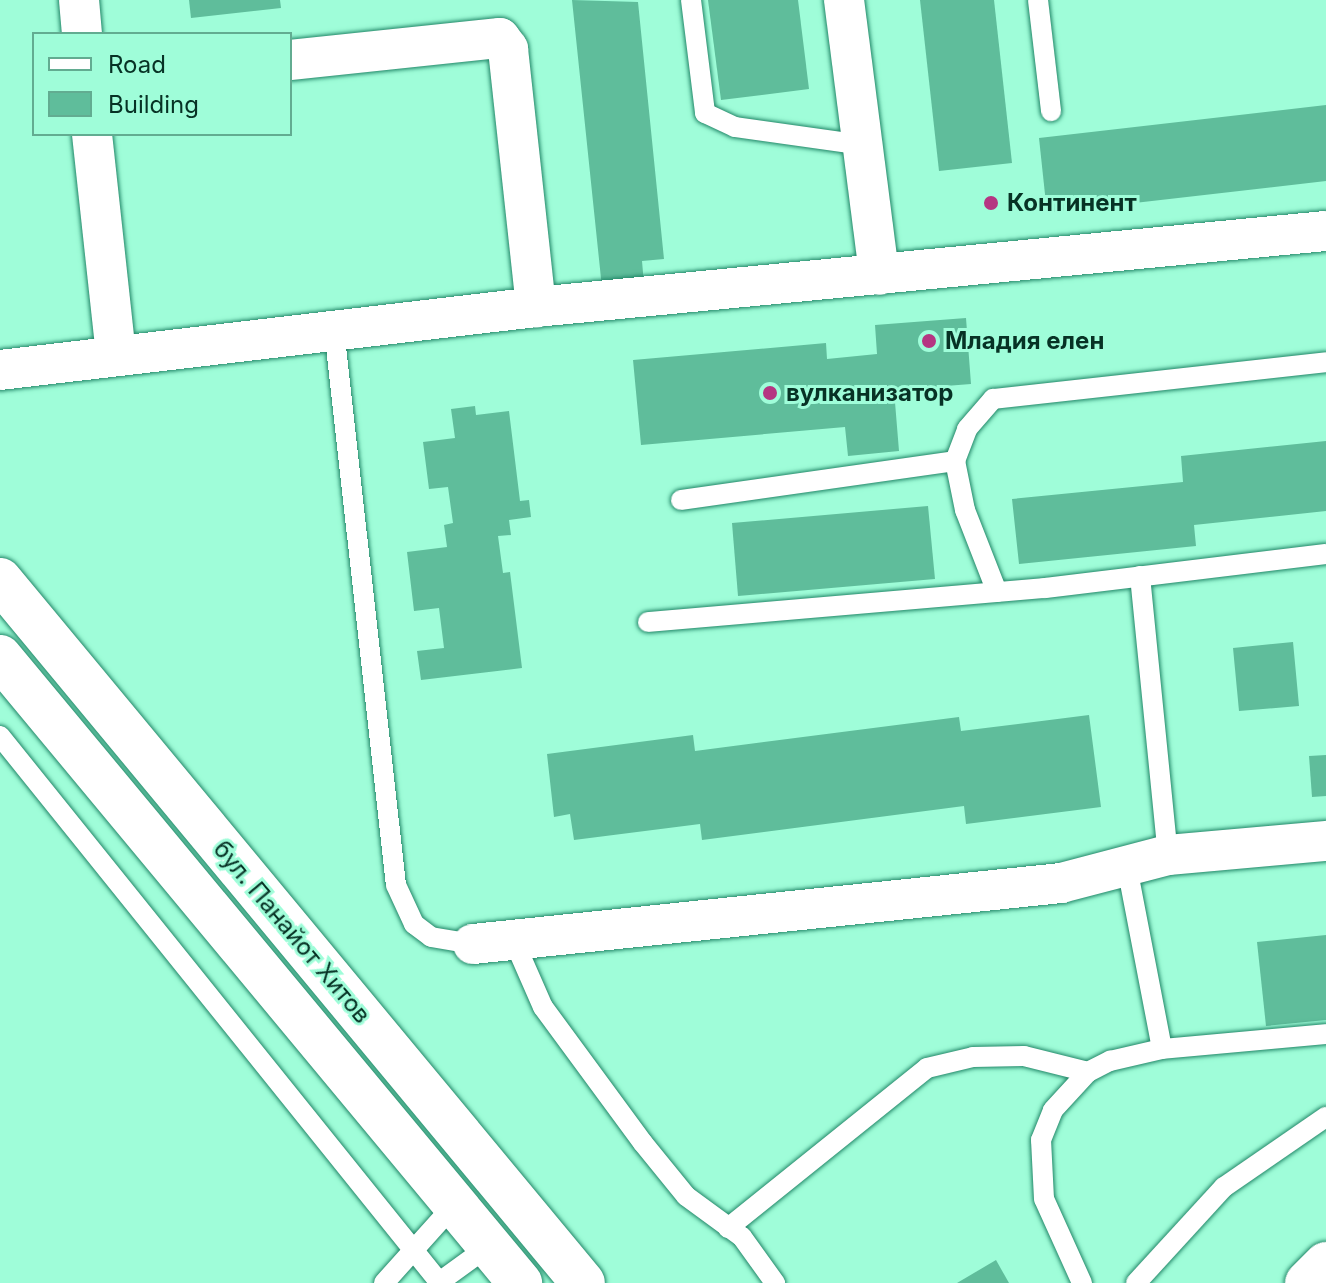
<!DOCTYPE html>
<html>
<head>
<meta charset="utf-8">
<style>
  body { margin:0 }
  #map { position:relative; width:1326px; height:1283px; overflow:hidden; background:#9ffdd9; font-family:Inter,sans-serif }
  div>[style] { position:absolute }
  .building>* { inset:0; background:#5fbd9b }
  .roads { filter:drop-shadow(0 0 2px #228768) drop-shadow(0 0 2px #228768) }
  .lane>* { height:20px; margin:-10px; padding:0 10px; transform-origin:10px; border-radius:10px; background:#fff }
  .street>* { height:40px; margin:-20px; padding:0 20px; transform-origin:20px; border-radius:20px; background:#fff }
  .secondary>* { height:44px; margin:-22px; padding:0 22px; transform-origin:22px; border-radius:22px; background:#fff }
  .dots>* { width:22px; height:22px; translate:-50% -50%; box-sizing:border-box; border:4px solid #9ffdd9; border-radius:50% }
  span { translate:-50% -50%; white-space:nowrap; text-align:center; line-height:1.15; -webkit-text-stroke:6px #9ffdd9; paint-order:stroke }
  .poi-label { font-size:24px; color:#073225; font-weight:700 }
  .left { translate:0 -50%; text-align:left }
  .street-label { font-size:24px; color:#073225 }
  .legend { position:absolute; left:32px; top:32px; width:260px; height:104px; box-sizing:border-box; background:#9ffdd9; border:2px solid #62ac91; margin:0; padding:10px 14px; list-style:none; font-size:24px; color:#073225 }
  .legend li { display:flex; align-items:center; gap:16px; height:40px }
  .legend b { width:40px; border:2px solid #62ac91 }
</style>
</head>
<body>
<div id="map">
  <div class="building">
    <i style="clip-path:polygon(189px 0,280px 0,281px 8px,191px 18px)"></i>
    <i style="clip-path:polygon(572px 0,638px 2px,664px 259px,642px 261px,644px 284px,602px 288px)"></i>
    <i style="clip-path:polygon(708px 0,798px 0,809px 89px,721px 100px)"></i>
    <i style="clip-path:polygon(920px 0,994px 0,1012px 163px,939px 171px)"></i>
    <i style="clip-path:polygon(1326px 105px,1326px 181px,1047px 213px,1039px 138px)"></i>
    <i style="clip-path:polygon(966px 318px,971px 384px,894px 390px,899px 451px,848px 456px,845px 427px,641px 445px,633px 360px,826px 343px,827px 359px,877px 354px,875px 325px)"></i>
    <i style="clip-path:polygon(475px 406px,476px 415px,509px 411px,520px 501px,529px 500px,531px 517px,509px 520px,511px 535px,498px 536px,503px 573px,510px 572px,522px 668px,421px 680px,417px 651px,444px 648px,439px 608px,414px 611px,407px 552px,447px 547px,444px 525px,453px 523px,448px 487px,429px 489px,423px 442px,455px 438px,451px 409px)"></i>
    <i style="clip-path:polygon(1326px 441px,1326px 511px,1194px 525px,1196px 546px,1019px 564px,1012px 499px,1183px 482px,1181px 456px)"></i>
    <i style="clip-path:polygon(928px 506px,935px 579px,738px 596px,732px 523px)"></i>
    <i style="clip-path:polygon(1293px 642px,1299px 706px,1239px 711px,1233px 648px)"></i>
    <i style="clip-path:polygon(1089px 715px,1101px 807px,966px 824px,964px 806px,702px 840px,700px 824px,574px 840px,570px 814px,554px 817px,547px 754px,693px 735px,695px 751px,959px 717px,961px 731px)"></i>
    <i style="clip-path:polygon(1326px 755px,1326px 796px,1312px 797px,1309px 756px)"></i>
    <i style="clip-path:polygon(1326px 935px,1326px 1020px,1266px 1026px,1257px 942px)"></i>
    <i style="clip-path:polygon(996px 1260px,1009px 1283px,957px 1283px)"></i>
  </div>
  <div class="roads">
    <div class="lane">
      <i style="left:691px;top:0;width:114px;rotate:82.9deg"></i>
      <i style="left:705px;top:113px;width:33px;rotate:25deg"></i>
      <i style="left:735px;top:127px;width:129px;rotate:8deg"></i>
      <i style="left:1038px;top:0;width:112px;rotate:83.3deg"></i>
      <i style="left:334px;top:329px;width:559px;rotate:83.64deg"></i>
      <i style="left:396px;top:885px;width:43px;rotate:65.2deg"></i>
      <i style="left:414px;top:924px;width:21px;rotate:37deg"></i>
      <i style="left:431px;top:937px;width:43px;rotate:9.5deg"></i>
      <i style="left:681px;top:500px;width:277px;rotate:-8.1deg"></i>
      <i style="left:1140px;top:576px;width:280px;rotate:84.3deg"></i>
      <i style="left:997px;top:592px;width:88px;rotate:-111.3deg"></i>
      <i style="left:965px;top:510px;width:50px;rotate:-101.5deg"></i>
      <i style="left:955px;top:461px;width:34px;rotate:-69deg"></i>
      <i style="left:967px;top:429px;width:40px;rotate:-49deg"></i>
      <i style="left:993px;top:399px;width:335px;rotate:-6.3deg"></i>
      <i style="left:648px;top:622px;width:398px;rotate:-4.9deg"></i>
      <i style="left:1045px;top:588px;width:283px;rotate:-6.9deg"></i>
      <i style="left:0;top:736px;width:702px;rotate:51.19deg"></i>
      <i style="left:1127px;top:867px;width:185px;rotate:79.1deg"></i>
      <i style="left:1162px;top:1049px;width:165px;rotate:-5.2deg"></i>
      <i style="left:514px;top:941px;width:72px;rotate:66.3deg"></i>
      <i style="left:543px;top:1007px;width:169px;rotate:53.7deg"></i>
      <i style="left:643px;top:1143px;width:68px;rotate:50.9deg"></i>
      <i style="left:686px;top:1196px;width:69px;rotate:36.2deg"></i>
      <i style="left:742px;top:1237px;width:57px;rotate:54.3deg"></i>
      <i style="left:728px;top:1228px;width:255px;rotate:-38.8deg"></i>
      <i style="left:927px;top:1068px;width:47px;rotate:-13.4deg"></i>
      <i style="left:973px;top:1057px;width:51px;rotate:-1.1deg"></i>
      <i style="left:1024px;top:1056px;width:66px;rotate:14deg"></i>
      <i style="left:384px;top:1283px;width:106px;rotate:-48.1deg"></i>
      <i style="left:438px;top:1283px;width:63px;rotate:-36deg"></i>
      <i style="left:1082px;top:1283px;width:92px;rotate:-114.3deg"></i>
      <i style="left:1044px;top:1199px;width:59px;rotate:-92.9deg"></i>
      <i style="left:1041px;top:1140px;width:32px;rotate:-68deg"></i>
      <i style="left:1053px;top:1110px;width:52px;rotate:-47.4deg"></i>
      <i style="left:1088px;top:1072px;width:25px;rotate:-27deg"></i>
      <i style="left:1110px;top:1061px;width:53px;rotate:-13deg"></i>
      <i style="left:1136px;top:1283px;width:130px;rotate:-47.5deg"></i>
      <i style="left:1224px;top:1187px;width:124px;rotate:-34.5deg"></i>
    </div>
    <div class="street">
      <i style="left:79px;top:0;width:34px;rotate:85deg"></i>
      <i style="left:844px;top:0;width:277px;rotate:82.7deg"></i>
      <i style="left:290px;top:60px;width:211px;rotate:-6deg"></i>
      <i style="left:500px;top:38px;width:14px;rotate:54deg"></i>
      <i style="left:508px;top:49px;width:260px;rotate:83.8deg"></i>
      <i style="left:92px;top:134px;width:223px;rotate:83.8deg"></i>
      <i style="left:0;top:370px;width:540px;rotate:-6.7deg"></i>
      <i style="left:536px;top:307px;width:794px;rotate:-5.5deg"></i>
      <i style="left:473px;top:944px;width:591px;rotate:-5.92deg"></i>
      <i style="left:1061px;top:883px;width:111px;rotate:-14.7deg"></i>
      <i style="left:1168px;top:855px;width:159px;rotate:-5.1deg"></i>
    </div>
    <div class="secondary">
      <i style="left:0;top:580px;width:913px;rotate:50.33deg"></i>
      <i style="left:0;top:657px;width:814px;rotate:50.28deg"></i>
      <i style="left:1307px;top:1283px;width:27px;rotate:-45deg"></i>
    </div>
  </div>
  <div class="dots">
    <i style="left:991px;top:203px;background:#b53682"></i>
    <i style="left:929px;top:341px;background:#b53682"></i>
    <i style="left:770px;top:393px;background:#b53682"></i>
  </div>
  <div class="poi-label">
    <span class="left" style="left:1007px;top:203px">Континент</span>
    <span class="left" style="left:945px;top:341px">Младия елен</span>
    <span class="left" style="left:786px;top:393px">вулканизатор</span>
  </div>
  <div class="street-label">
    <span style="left:292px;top:932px;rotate:50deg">бул. Панайот Хитов</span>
  </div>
  <ul class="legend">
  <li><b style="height:10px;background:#fff"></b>Road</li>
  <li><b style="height:22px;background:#5fbd9b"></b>Building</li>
  </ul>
</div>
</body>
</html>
